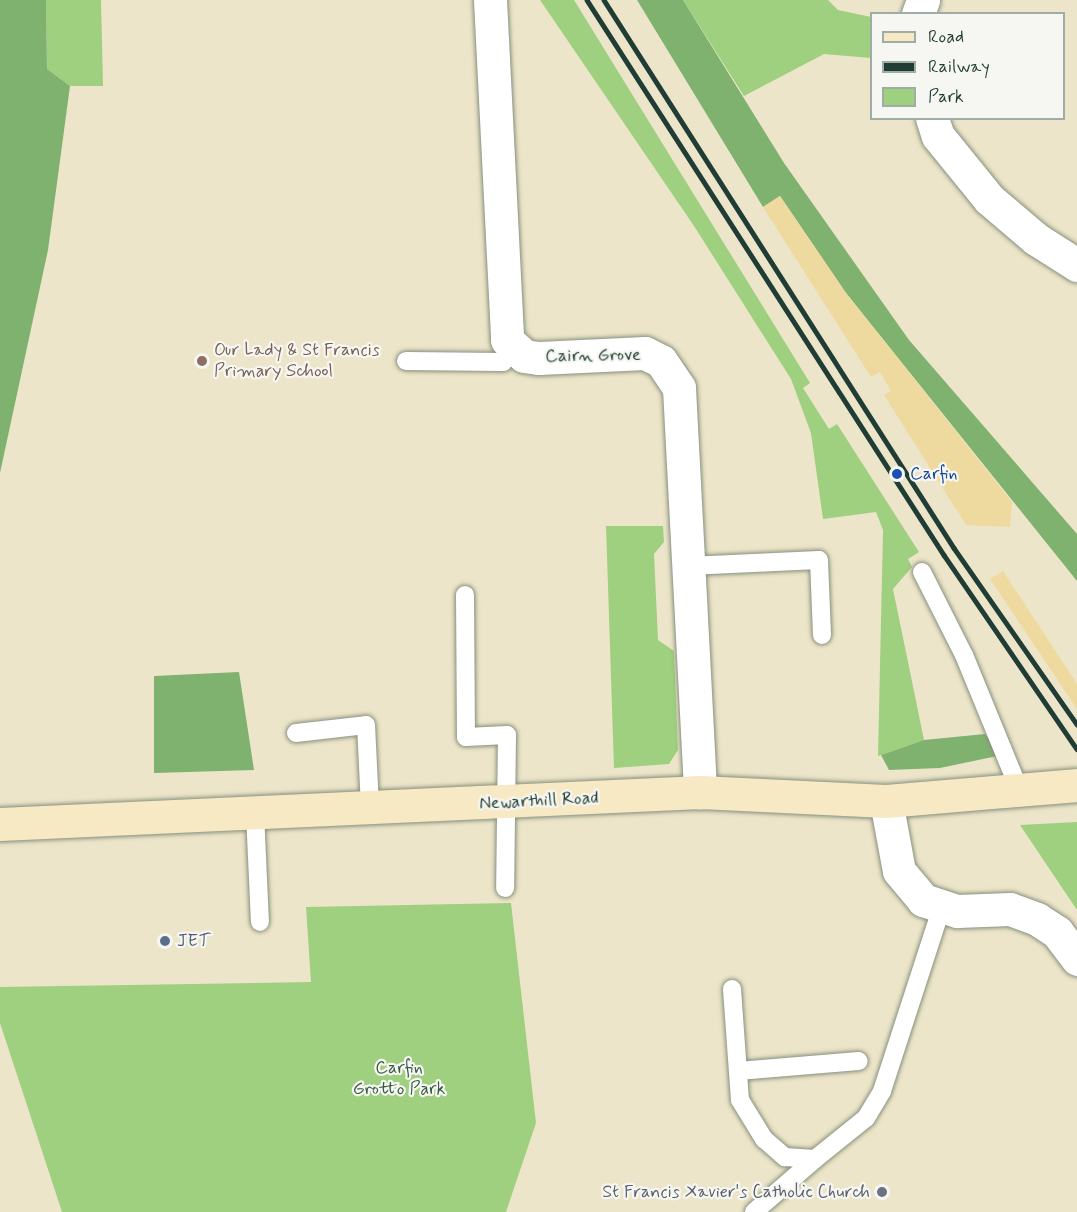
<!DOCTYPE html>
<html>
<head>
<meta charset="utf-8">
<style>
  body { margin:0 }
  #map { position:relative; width:1077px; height:1212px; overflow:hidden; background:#ede5c9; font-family:Mynerve,sans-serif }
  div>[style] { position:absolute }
  .green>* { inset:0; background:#9ed07f }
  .forest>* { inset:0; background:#7eb26e }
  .sand>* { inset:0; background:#eeda9e }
  .roads { filter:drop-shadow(0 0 2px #86917e) drop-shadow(0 0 2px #86917e) }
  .service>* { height:18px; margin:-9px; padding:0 9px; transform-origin:9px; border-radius:9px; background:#fff }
  .minor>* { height:33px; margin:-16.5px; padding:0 16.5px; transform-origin:16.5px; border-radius:16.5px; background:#fff }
  .secondary>* { height:33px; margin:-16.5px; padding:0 16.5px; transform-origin:16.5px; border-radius:16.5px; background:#f7e9c3 }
  .rail>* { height:4.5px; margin:-2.25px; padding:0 2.25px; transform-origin:2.25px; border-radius:2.25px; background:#1f3d34 }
  .dots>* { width:16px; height:16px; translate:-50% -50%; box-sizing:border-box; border:3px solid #f6f6f2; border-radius:50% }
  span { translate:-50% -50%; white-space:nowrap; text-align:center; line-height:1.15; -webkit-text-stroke:4.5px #f6f6f2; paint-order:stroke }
  .education-label { font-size:18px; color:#785e54 }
  .left { translate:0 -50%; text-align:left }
  .street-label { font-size:18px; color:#1f3d34 }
  .transit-label { font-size:18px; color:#164399 }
  .service-label { font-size:18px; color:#4e5e75 }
  .park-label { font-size:18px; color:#385a43 }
  .worship-label { font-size:18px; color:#5b616d }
  .right { translate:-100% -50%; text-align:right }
  .legend { position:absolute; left:870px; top:12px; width:195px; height:108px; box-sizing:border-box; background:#f6f6f2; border:2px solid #a0aca6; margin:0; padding:8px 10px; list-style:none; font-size:18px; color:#1f3d34 }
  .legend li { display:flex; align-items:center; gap:12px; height:30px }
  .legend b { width:30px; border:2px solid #a0aca6 }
</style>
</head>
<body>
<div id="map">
  <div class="green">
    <i style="clip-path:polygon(46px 0,101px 0,103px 86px,70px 86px,47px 69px)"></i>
    <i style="clip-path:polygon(540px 0,574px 0,810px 383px,803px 388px,829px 429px,837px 424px,919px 552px,908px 559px,912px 567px,893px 589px,924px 740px,878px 756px,883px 530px,876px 512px,823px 519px,811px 433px,791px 379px,694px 226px)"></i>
    <i style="clip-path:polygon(683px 0,828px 0,838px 10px,871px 17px,871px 58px,824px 54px,744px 96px)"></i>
    <i style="clip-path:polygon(606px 526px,663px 526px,664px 542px,654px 554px,658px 640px,674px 651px,678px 750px,669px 764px,614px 768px)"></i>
    <i style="clip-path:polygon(1077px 822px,1077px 910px,1020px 825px)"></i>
    <i style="clip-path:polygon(511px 903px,536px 1123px,506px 1212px,62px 1212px,0 1023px,0 987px,311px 982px,306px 907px)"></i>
  </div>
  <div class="forest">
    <i style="clip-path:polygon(0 0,46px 0,47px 69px,70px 86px,48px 250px,0 473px)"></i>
    <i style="clip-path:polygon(637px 0,683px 0,784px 163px,909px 340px,1077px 534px,1077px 581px,846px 293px,780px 196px,763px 207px)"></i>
    <i style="clip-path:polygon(239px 672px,254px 770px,154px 773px,154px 676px)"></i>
    <i style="clip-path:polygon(985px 734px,1002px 755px,940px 768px,889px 770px,881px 755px,924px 740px)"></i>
  </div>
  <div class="sand">
    <i style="clip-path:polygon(780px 196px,846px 293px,1012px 502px,1010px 527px,966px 525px,884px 395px,891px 391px,880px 372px,871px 377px,763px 207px)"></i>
    <i style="clip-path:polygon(1003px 571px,1077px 684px,1077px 709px,990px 579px)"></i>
  </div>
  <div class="roads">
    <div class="service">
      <i style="left:406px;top:361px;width:97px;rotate:0.6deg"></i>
      <i style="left:503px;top:362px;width:16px;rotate:-47deg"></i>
      <i style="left:688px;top:566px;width:131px;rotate:-2.6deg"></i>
      <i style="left:819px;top:560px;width:75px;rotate:87.7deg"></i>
      <i style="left:922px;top:572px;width:93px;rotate:63.2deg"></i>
      <i style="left:964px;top:655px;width:145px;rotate:67.7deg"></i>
      <i style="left:465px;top:595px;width:142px;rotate:89.6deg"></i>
      <i style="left:466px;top:737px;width:41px;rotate:-2.8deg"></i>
      <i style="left:507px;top:735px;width:153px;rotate:90.7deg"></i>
      <i style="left:296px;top:733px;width:70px;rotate:-6.5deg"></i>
      <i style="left:366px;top:725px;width:83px;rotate:87.2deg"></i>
      <i style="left:255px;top:813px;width:109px;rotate:87.4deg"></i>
      <i style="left:732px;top:989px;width:111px;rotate:85.9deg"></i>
      <i style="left:740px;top:1100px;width:46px;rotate:58.4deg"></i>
      <i style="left:764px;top:1139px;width:28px;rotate:41deg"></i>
      <i style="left:785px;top:1157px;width:30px;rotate:4deg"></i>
      <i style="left:815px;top:1159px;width:65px;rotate:-38.8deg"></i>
      <i style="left:866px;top:1118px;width:31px;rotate:-59deg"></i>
      <i style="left:882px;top:1091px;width:194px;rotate:-72deg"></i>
      <i style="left:738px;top:1071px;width:121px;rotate:-4.7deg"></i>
      <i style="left:754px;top:1212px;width:81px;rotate:-41deg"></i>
    </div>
    <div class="minor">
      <i style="left:490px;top:0;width:340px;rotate:87.1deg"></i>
      <i style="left:507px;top:340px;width:23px;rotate:43deg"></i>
      <i style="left:524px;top:356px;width:15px;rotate:8deg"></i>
      <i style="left:539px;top:358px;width:106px;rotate:-2.7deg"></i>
      <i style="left:645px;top:353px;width:18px;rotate:27deg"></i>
      <i style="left:661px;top:361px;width:32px;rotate:56deg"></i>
      <i style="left:679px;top:388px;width:405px;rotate:87deg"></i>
      <i style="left:918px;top:14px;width:15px;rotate:-70deg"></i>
      <i style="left:932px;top:118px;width:19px;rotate:72deg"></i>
      <i style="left:938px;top:136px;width:81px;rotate:51deg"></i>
      <i style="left:989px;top:199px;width:62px;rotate:40.4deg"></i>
      <i style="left:1036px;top:239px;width:49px;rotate:32.4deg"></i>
      <i style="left:886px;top:801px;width:71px;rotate:79.5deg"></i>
      <i style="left:899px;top:871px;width:38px;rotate:50deg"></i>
      <i style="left:923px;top:900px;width:36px;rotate:18deg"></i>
      <i style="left:957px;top:911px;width:53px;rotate:-2.2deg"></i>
      <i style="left:1010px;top:909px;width:29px;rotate:20deg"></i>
      <i style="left:1037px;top:919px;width:24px;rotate:33deg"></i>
      <i style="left:1057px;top:932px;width:34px;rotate:53deg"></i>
    </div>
    <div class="secondary">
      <i style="left:0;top:824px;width:701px;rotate:-2.62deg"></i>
      <i style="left:700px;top:792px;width:186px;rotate:2.8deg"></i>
      <i style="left:886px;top:801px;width:192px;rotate:-4.8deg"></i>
    </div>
  </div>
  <div class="rail">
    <i style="left:587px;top:0;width:660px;rotate:57.25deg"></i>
    <i style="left:944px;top:555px;width:235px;rotate:55.6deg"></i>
    <i style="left:604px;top:0;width:650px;rotate:57.43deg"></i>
    <i style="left:954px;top:548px;width:215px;rotate:55.1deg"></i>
  </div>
  <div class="dots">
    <i style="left:202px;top:361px;background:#8d6e63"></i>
    <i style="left:897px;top:474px;background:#1a4fb4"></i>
    <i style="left:165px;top:941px;background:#5c6f8a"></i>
    <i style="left:882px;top:1192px;background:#6b7280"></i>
  </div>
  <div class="education-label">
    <span class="left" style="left:214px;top:361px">Our Lady &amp; St Francis<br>Primary School</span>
  </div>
  <div class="street-label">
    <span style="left:593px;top:356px;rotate:-1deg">Cairn Grove</span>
    <span style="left:539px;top:801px;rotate:-3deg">Newarthill Road</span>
  </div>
  <div class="transit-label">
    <span class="left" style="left:910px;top:474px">Carfin</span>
  </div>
  <div class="service-label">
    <span class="left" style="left:177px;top:941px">JET</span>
  </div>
  <div class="park-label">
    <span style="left:399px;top:1079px">Carfin<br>Grotto Park</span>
  </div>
  <div class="worship-label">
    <span class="right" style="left:870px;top:1192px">St Francis Xavier's Catholic Church</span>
  </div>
  <ul class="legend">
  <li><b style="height:8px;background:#f7e9c3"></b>Road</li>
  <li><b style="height:8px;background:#1f3d34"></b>Railway</li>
  <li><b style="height:16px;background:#9ed07f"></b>Park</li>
  </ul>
</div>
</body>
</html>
